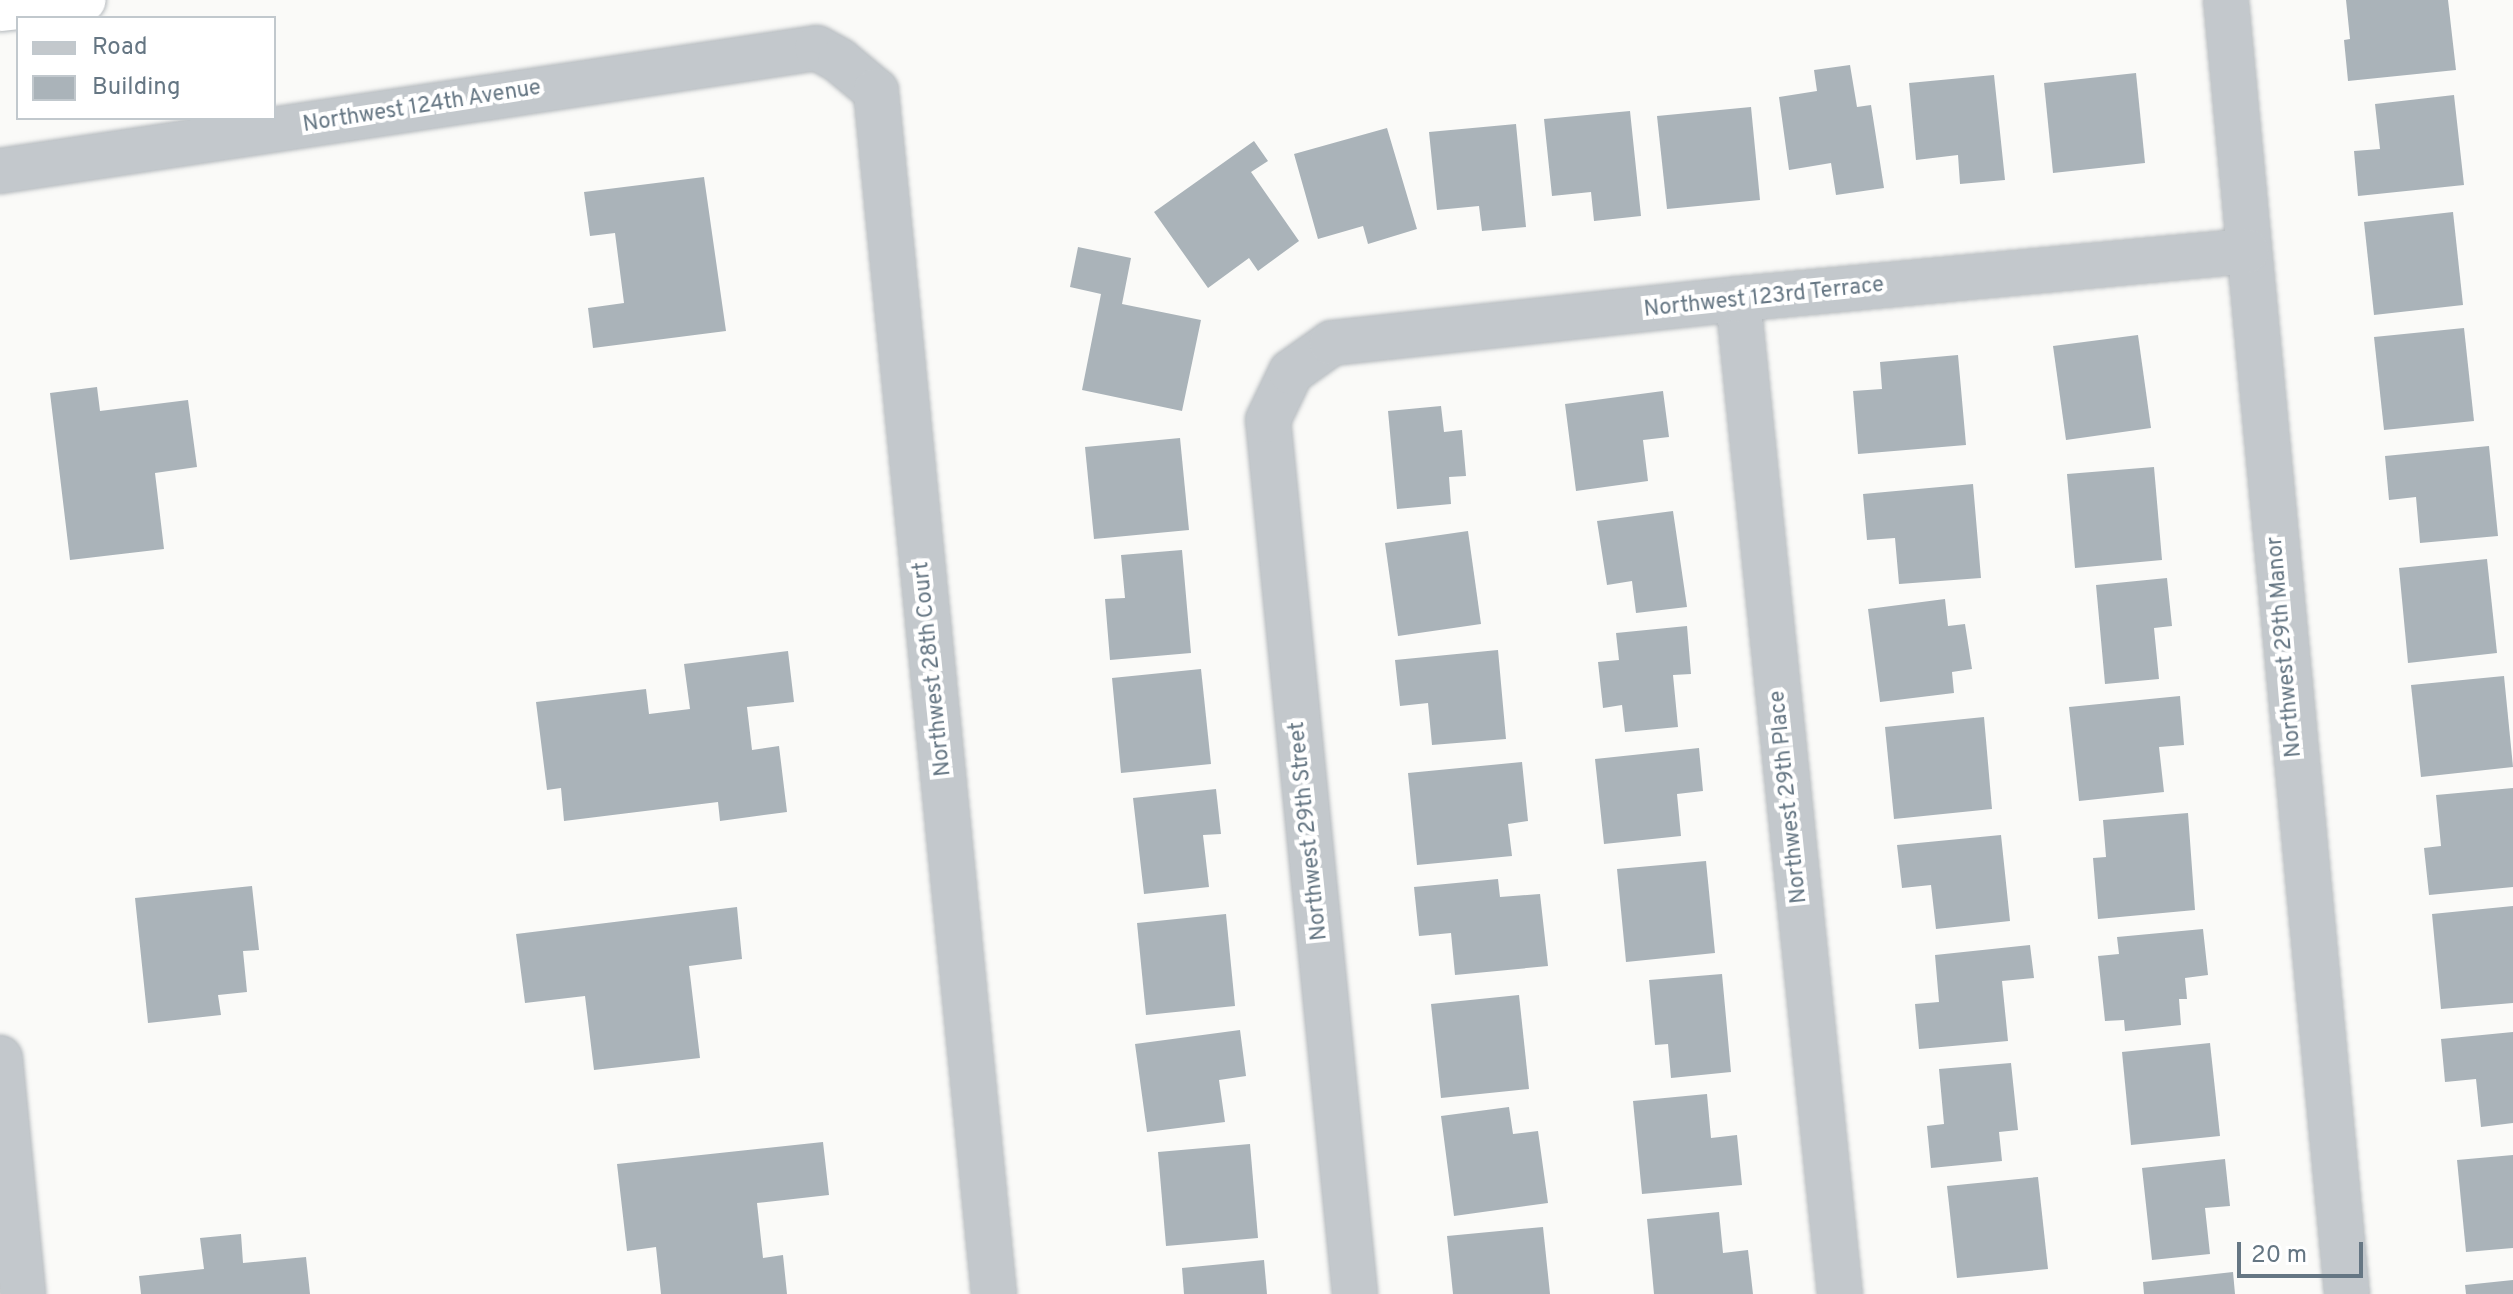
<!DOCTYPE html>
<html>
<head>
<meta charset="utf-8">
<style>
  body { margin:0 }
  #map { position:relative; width:2513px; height:1294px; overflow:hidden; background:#fafaf8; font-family:Overpass,sans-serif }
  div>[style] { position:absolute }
  .building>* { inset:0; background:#aab3b9 }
  .roads { filter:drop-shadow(0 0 2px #b4b9bd) drop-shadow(0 0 2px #b4b9bd) }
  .minor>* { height:44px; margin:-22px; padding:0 22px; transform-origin:22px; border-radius:22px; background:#c3c8cc }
  .highway>* { height:44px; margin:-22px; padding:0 22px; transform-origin:22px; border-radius:22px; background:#fff }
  span { translate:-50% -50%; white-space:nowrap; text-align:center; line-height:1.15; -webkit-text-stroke:8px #fff; paint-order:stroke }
  .street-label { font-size:22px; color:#657683 }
  .legend { position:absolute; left:16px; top:16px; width:260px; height:104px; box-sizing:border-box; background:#fff; border:2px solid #c1c8cd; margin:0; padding:10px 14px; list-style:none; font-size:24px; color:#657683 }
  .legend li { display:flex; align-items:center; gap:16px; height:40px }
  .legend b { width:40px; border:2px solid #c1c8cd }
  .scale { position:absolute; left:2237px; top:1242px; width:126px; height:36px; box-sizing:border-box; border:4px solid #657683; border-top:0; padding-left:10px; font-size:24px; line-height:28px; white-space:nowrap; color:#657683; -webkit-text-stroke:6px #fff; paint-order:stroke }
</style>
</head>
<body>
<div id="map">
  <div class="building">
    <i style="clip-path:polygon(2346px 0,2448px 0,2456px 70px,2348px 81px,2344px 40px,2350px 39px)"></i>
    <i style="clip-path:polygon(1850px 65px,1857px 107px,1871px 105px,1884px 188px,1836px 195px,1831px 163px,1789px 170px,1779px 97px,1817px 91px,1814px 70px)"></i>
    <i style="clip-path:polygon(2136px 73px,2145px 163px,2053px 173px,2044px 83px)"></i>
    <i style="clip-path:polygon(1994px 75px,2005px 180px,1960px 184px,1958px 155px,1916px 160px,1909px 83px)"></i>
    <i style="clip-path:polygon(2454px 95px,2464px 185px,2358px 196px,2354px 151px,2380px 149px,2375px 104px)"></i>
    <i style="clip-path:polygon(1751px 107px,1760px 200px,1667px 209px,1657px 116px)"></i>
    <i style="clip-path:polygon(1630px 111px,1641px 216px,1594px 221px,1591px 192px,1552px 196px,1544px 119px)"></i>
    <i style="clip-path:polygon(1516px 124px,1526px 227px,1482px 231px,1479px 206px,1437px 210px,1429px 132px)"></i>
    <i style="clip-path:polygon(1387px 128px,1417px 229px,1368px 244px,1363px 226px,1318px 239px,1294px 154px)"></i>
    <i style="clip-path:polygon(1254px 141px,1268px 161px,1251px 172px,1299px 241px,1258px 271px,1249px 258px,1208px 288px,1154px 212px)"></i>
    <i style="clip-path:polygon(704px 177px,726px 331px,593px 348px,588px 308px,624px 303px,615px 233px,590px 236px,584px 192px)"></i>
    <i style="clip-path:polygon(2453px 212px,2463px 305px,2374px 315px,2364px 222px)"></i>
    <i style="clip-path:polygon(1078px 247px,1131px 258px,1122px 304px,1201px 320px,1182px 411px,1082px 390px,1101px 294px,1070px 287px)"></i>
    <i style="clip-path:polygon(2464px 328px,2474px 421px,2384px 430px,2374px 337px)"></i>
    <i style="clip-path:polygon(2138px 335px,2151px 428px,2066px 440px,2053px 346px)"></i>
    <i style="clip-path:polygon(1958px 355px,1966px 445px,1858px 454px,1853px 391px,1882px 389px,1880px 362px)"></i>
    <i style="clip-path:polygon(97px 387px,100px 411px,188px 400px,197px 467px,155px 473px,164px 549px,70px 560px,50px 393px)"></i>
    <i style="clip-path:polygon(1663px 391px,1669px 437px,1643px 440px,1648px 481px,1576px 491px,1565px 404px)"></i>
    <i style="clip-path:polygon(1441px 406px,1444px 432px,1462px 430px,1466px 476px,1449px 477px,1451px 504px,1397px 509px,1388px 411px)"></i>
    <i style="clip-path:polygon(1180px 438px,1189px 530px,1094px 539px,1085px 447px)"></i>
    <i style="clip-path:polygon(2489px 446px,2498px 536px,2420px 543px,2416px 497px,2389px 500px,2385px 456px)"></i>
    <i style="clip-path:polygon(2154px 467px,2162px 560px,2075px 568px,2067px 474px)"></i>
    <i style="clip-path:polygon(1973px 484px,1981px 578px,1899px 584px,1895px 538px,1867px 540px,1863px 494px)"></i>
    <i style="clip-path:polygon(1673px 511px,1687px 607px,1636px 613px,1632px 581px,1607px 585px,1597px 521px)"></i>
    <i style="clip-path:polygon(1468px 531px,1481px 624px,1398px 636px,1385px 543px)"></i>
    <i style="clip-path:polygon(1182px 550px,1191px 653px,1110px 660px,1105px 599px,1125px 598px,1121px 555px)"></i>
    <i style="clip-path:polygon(2487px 559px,2497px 653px,2408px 663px,2399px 568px)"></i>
    <i style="clip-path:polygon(2167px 578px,2172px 626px,2154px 628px,2159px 679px,2105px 684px,2096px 585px)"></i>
    <i style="clip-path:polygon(1945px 599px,1948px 626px,1965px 624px,1972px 669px,1952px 672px,1954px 693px,1880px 702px,1868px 609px)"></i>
    <i style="clip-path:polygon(1687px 626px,1691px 674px,1673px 675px,1678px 727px,1625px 732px,1622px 705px,1603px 708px,1598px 662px,1619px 660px,1616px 633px)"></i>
    <i style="clip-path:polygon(1498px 650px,1506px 739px,1432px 745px,1428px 703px,1400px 706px,1395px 660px)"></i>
    <i style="clip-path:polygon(788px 651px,794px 702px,747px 707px,752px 750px,779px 746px,787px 812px,720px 821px,718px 802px,564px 821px,561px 788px,547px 790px,536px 702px,646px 689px,649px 714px,690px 709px,684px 664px)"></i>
    <i style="clip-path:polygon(1201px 669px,1211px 764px,1121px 773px,1112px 678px)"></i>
    <i style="clip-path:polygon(2504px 676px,2513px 767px,2421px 777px,2411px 685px)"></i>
    <i style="clip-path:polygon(2180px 696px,2184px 745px,2159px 747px,2164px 792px,2079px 801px,2069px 707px)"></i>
    <i style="clip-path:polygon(1984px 717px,1992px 809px,1894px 819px,1885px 727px)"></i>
    <i style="clip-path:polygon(1699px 748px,1703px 791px,1677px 794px,1681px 836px,1604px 844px,1595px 759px)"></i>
    <i style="clip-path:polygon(1522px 762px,1528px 821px,1508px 824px,1512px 856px,1417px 865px,1408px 773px)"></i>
    <i style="clip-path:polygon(2513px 788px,2513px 887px,2429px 895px,2424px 848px,2441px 846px,2436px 795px)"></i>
    <i style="clip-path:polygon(1216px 789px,1221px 834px,1203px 835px,1209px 887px,1144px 894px,1133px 798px)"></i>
    <i style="clip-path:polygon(2188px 813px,2195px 910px,2098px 919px,2093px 858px,2106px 857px,2103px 820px)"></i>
    <i style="clip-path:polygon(2001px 835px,2010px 921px,1936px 929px,1931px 885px,1902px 888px,1897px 845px)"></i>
    <i style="clip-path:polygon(1706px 861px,1715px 953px,1626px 962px,1617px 869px)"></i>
    <i style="clip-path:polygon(1498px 879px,1500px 897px,1540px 894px,1548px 966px,1455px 975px,1451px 933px,1419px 936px,1414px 887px)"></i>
    <i style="clip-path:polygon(252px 886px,259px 950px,243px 951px,247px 992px,218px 995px,221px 1015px,148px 1023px,135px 898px)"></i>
    <i style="clip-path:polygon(2513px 906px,2513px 1003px,2441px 1009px,2432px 914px)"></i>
    <i style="clip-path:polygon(737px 907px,742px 959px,689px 966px,700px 1058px,594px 1070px,585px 996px,525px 1003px,516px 934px)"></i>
    <i style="clip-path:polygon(1226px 914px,1235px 1006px,1146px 1015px,1137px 923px)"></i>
    <i style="clip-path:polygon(2203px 929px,2208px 975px,2185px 978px,2187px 999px,2179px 999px,2181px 1025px,2125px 1031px,2124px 1020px,2105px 1021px,2098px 956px,2119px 954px,2117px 937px)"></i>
    <i style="clip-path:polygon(2030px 945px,2034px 978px,2002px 981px,2008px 1041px,1919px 1049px,1915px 1004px,1939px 1002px,1935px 955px)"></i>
    <i style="clip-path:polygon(1722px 974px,1731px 1072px,1671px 1078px,1668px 1044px,1655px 1045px,1649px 980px)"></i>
    <i style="clip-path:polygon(1519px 995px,1529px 1089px,1441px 1098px,1431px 1004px)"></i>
    <i style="clip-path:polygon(1240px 1030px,1246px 1076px,1219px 1080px,1225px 1122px,1147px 1132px,1135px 1044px)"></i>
    <i style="clip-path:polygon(2513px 1032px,2513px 1123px,2481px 1127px,2476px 1079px,2445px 1082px,2441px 1039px)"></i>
    <i style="clip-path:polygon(2210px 1043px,2220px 1136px,2131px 1145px,2122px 1052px)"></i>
    <i style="clip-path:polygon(2011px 1063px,2018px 1130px,1999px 1132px,2002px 1161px,1931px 1168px,1927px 1126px,1944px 1124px,1939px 1069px)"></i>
    <i style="clip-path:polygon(1707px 1094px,1711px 1138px,1737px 1135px,1742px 1185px,1642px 1194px,1633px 1101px)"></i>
    <i style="clip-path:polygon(1509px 1107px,1513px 1134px,1538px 1131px,1548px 1203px,1454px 1216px,1441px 1116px)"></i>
    <i style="clip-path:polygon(823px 1142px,829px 1195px,757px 1203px,763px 1258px,783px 1255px,787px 1294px,661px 1294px,656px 1247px,627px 1251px,617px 1164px)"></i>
    <i style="clip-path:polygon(1250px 1144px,1258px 1238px,1166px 1246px,1158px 1152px)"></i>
    <i style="clip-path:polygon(2513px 1155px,2513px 1248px,2466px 1252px,2457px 1160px)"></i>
    <i style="clip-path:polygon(2225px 1159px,2230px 1206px,2205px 1208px,2210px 1254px,2152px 1260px,2142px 1168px)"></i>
    <i style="clip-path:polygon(2038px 1177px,2048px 1269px,1957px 1278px,1947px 1186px)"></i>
    <i style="clip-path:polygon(1719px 1212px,1723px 1253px,1748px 1250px,1753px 1294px,1654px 1294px,1647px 1219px)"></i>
    <i style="clip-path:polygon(1543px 1227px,1550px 1294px,1453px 1294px,1447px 1236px)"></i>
    <i style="clip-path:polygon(241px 1234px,243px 1263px,306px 1257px,310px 1294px,141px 1294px,139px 1276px,204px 1269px,200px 1238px)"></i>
    <i style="clip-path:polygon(1264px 1260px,1267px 1294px,1184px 1294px,1182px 1268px)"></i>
    <i style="clip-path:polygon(2233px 1272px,2235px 1294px,2144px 1294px,2143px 1282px)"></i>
    <i style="clip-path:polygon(2513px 1280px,2513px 1294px,2466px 1294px,2465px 1285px)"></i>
  </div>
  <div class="roads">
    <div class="minor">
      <i style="left:2226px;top:0;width:1300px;rotate:84.66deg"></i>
      <i style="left:0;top:171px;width:826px;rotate:-8.56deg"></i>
      <i style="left:817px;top:48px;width:26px;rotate:29deg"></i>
      <i style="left:840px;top:61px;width:47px;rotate:39.8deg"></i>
      <i style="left:876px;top:91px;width:1209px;rotate:84.4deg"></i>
      <i style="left:1738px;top:299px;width:1000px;rotate:84.15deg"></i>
      <i style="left:0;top:1058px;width:237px;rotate:84.4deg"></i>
      <i style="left:1355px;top:1294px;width:878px;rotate:-95.68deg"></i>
      <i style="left:1268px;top:420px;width:53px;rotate:-64.4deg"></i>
      <i style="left:1291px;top:372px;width:50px;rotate:-35.3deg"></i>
      <i style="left:1332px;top:343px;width:408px;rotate:-6.2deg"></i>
      <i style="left:1738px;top:299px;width:511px;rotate:-5.39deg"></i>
    </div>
    <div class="highway">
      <i style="left:0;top:9px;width:84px;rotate:-6.1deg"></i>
    </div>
  </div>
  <div class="street-label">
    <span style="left:422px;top:107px;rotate:-9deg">Northwest 124th Avenue</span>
    <span style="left:1764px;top:298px;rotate:-6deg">Northwest 123rd Terrace</span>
    <span style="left:2285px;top:647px;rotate:-95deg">Northwest 29th Manor</span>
    <span style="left:933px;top:669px;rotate:-96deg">Northwest 28th Court</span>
    <span style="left:1789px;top:797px;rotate:-96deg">Northwest 29th Place</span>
    <span style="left:1309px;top:831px;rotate:-96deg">Northwest 29th Street</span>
  </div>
  <ul class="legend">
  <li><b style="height:10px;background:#c3c8cc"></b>Road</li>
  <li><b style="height:22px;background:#aab3b9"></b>Building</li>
  </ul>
  <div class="scale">20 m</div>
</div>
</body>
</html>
